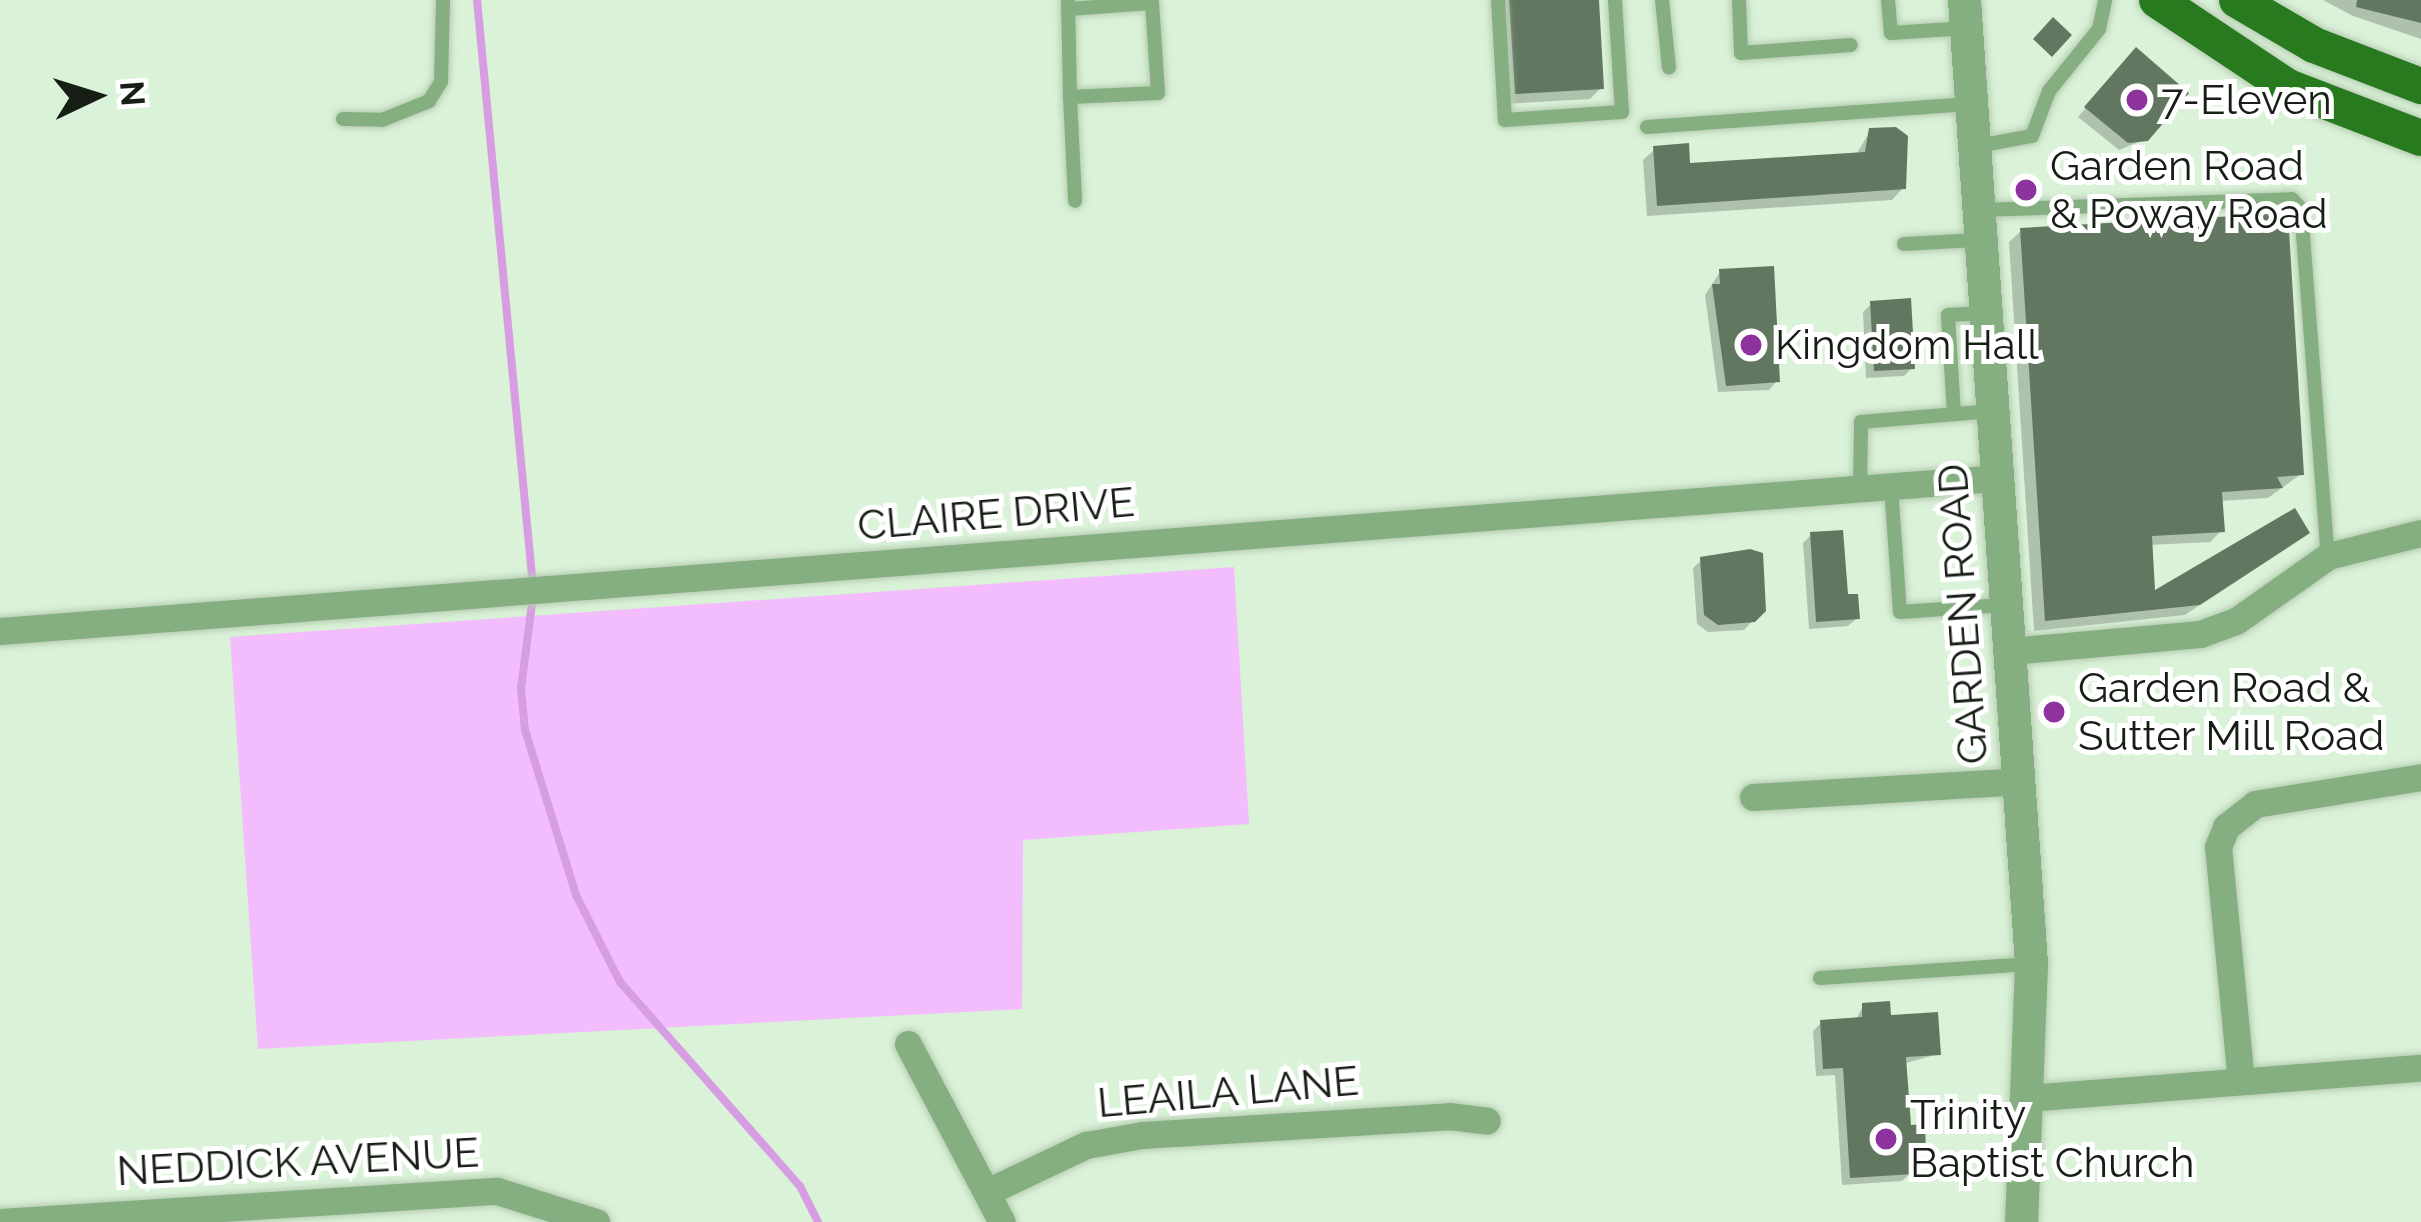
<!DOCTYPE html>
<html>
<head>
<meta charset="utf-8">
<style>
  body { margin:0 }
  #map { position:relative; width:2421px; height:1222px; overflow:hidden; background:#daf2d7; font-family:Raleway,sans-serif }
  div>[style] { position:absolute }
  .green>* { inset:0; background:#f3bdfd }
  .shadow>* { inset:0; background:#0003 }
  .stream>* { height:8px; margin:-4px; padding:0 4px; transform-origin:4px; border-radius:4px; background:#d79de2 }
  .building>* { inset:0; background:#62775f }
  .roads { filter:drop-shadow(0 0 3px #b7ccb4) drop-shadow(0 0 3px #b7ccb4) }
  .service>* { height:14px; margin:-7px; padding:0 7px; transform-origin:7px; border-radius:7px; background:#86af81 }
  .minor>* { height:27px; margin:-13.5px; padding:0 13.5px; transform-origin:13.5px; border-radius:13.5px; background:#86af81 }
  .tertiary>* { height:33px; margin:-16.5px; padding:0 16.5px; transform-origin:16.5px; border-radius:16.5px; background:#86af81 }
  .primary>* { height:36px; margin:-18px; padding:0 18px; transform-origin:18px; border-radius:18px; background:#277a1e }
  .dots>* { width:33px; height:33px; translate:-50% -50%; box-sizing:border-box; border:6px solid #fff; border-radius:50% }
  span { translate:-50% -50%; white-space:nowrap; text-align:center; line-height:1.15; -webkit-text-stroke:10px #fff; paint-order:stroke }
  .poi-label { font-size:42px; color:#161e15 }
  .left { translate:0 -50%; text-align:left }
  .street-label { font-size:42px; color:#161e15 }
  .north { position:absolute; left:36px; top:36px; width:120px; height:120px; -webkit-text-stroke:9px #fff; paint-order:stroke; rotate:86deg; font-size:33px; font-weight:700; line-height:48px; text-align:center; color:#161e15 }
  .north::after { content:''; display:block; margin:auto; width:42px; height:54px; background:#161e15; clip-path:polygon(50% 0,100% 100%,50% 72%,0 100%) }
</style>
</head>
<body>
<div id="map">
  <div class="green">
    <i style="clip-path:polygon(1234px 567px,1249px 824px,1023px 840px,1022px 1009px,258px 1049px,230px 637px)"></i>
  </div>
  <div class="shadow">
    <i style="clip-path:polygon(1498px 0,1596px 0,1601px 88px,1590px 99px,1504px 104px)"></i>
    <i style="clip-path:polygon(2323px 0,2421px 0,2421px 39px,2353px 16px)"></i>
    <i style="clip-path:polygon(2128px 59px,2146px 139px,2119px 150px,2078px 117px)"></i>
    <i style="clip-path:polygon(1870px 131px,1903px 188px,1892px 200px,1647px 216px,1643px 160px,1655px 149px,1687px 166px,1856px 155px)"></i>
    <i style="clip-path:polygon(2021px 231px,2301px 474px,2268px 498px,2220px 501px,2222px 530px,2210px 542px,2149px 545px,2152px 595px,2306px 532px,2185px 615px,2034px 631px,2009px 242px)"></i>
    <i style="clip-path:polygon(1720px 272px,1777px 381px,1769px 390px,1718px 392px,1705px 295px)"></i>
    <i style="clip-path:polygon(1871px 304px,1912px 368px,1904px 376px,1866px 378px,1863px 312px)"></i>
    <i style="clip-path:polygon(1811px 535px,1857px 618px,1848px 626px,1809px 629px,1803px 543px)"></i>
    <i style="clip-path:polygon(1702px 560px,1763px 610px,1744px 630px,1708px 632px,1697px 624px,1693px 568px)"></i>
    <i style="clip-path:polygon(1863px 1006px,1938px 1054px,1903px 1064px,1908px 1129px,1923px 1151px,1910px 1160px,1911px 1173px,1902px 1181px,1842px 1185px,1835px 1075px,1816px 1076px,1813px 1031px,1821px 1023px,1855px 1021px)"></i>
  </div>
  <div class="stream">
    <i style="left:477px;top:0;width:579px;rotate:84.55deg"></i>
    <i style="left:533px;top:596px;width:93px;rotate:97.4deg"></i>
    <i style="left:521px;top:688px;width:42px;rotate:84.6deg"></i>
    <i style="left:525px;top:730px;width:173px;rotate:72.8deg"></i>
    <i style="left:576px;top:895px;width:97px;rotate:63.2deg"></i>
    <i style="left:620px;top:982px;width:272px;rotate:48.6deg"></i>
    <i style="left:800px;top:1186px;width:40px;rotate:63.4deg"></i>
  </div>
  <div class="building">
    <i style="clip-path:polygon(1509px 0,1599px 0,1604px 89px,1515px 94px)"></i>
    <i style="clip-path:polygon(2357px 0,2421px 0,2421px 23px,2356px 7px)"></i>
    <i style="clip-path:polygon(2053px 17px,2072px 35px,2052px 57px,2033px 39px)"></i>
    <i style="clip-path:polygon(2136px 47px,2189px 93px,2148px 141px,2128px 143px,2084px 107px)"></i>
    <i style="clip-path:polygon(1896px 127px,1908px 136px,1906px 189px,1657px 206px,1653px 146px,1689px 143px,1690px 163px,1865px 152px,1869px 128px)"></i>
    <i style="clip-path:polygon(2288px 213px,2304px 475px,2277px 477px,2283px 488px,2222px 492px,2225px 532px,2152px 536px,2155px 590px,2295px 508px,2310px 533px,2200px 605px,2045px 621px,2020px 228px)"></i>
    <i style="clip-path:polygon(1774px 266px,1780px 382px,1726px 386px,1712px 284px,1720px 284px,1719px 269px)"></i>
    <i style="clip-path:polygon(1911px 298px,1915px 369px,1874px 371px,1870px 301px)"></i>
    <i style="clip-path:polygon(1843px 530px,1848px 594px,1858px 594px,1860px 619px,1816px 622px,1810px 532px)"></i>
    <i style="clip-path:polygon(1750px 549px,1763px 553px,1766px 611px,1755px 622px,1718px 625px,1704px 615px,1700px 557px)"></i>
    <i style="clip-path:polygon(1890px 1001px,1891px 1015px,1938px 1012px,1941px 1055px,1906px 1057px,1911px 1125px,1925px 1124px,1926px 1153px,1912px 1154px,1914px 1174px,1850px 1178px,1843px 1068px,1823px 1069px,1820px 1020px,1862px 1017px,1862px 1003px)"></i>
  </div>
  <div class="roads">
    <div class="service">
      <i style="left:1068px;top:0;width:97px;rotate:88.8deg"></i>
      <i style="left:1070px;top:97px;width:88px;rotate:-2.6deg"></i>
      <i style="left:1158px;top:93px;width:90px;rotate:-93.8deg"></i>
      <i style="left:1152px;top:3px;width:84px;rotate:175.9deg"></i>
      <i style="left:1498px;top:0;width:120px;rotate:86.7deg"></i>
      <i style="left:1505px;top:120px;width:117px;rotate:-3.9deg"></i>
      <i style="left:1622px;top:112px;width:112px;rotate:-93.6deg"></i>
      <i style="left:1662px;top:0;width:68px;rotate:84.1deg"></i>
      <i style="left:1739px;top:0;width:53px;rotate:87.8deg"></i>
      <i style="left:1741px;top:53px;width:110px;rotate:-4.2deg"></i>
      <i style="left:1888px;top:0;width:33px;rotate:85deg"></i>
      <i style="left:1891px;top:33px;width:75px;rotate:-3.8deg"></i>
      <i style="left:1070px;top:97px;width:104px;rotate:87.2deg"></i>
      <i style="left:343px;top:119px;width:39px;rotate:1deg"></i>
      <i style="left:382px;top:120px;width:51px;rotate:-22deg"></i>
      <i style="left:429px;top:101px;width:22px;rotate:-58deg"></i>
      <i style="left:441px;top:82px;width:82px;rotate:-88.6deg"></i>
      <i style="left:1647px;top:127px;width:323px;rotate:-4.1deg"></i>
      <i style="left:1978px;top:146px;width:55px;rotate:-10.5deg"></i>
      <i style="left:2032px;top:136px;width:48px;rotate:-69.3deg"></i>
      <i style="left:2049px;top:91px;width:80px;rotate:-51.1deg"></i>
      <i style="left:2099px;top:29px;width:30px;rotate:-78deg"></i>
      <i style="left:1982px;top:210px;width:310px;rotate:-2deg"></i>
      <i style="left:2292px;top:199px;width:13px;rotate:48deg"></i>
      <i style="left:2301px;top:209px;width:348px;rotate:85.6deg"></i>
      <i style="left:1904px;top:244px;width:75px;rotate:-3.1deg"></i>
      <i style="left:1954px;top:414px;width:99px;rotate:-93.5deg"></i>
      <i style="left:1948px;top:315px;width:40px;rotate:-2.9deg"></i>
      <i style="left:1891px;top:487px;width:125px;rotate:85.9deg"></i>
      <i style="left:1900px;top:612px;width:104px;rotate:-3.9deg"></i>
      <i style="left:1860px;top:489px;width:67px;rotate:-89.1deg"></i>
      <i style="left:1861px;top:422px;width:131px;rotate:-4.8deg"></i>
      <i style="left:1820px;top:978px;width:211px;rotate:-3.8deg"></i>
    </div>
    <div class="minor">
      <i style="left:0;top:631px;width:2005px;rotate:-4.38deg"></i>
      <i style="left:2010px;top:651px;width:191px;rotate:-5.1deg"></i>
      <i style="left:2200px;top:634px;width:38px;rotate:-20deg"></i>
      <i style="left:2236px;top:621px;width:113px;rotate:-35.2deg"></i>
      <i style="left:2328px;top:556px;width:96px;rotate:-13.9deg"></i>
      <i style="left:1753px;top:797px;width:266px;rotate:-3.4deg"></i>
      <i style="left:908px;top:1044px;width:201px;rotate:62.2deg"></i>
      <i style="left:2241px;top:1081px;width:235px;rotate:-95.6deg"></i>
      <i style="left:2218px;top:847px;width:22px;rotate:-68deg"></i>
      <i style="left:2226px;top:827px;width:37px;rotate:-38deg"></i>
      <i style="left:2255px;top:804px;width:168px;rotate:-9.2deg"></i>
      <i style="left:2027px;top:1098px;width:395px;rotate:-4.4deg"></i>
      <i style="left:987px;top:1192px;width:110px;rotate:-25.4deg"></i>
      <i style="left:1086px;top:1145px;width:57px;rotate:-10.1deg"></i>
      <i style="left:1142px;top:1135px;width:308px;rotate:-3.5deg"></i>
      <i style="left:1449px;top:1116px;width:38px;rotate:7deg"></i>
      <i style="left:0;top:1222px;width:498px;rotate:-3.6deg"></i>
      <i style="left:497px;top:1191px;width:104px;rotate:17.4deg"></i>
    </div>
    <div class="tertiary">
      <i style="left:1964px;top:0;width:966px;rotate:86.02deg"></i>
      <i style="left:2031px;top:964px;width:258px;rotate:92.2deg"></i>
    </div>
    <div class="primary">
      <i style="left:2157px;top:0;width:157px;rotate:33.6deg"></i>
      <i style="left:2288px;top:87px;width:142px;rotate:21deg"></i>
      <i style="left:2237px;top:0;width:89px;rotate:30.3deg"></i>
      <i style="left:2314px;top:45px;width:115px;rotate:21deg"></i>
    </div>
  </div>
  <div class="dots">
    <i style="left:2137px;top:100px;background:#8e339e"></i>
    <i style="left:2026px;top:190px;background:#8e339e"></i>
    <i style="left:1751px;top:345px;background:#8e339e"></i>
    <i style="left:2054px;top:712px;background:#8e339e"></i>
    <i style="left:1886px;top:1139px;background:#8e339e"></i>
  </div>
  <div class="poi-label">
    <span class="left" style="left:2161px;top:100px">7-Eleven</span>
    <span class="left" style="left:2050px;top:190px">Garden Road<br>&amp; Poway Road</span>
    <span class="left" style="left:1775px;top:345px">Kingdom Hall</span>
    <span class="left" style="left:2078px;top:712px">Garden Road &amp;<br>Sutter Mill Road</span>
    <span class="left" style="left:1910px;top:1139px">Trinity<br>Baptist Church</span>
  </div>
  <div class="street-label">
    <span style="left:996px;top:514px;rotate:-5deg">CLAIRE DRIVE</span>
    <span style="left:1963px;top:614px;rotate:-94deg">GARDEN ROAD</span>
    <span style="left:1228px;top:1092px;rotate:-5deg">LEAILA LANE</span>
    <span style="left:298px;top:1162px;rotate:-3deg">NEDDICK AVENUE</span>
  </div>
  <div class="north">N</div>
</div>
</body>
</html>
